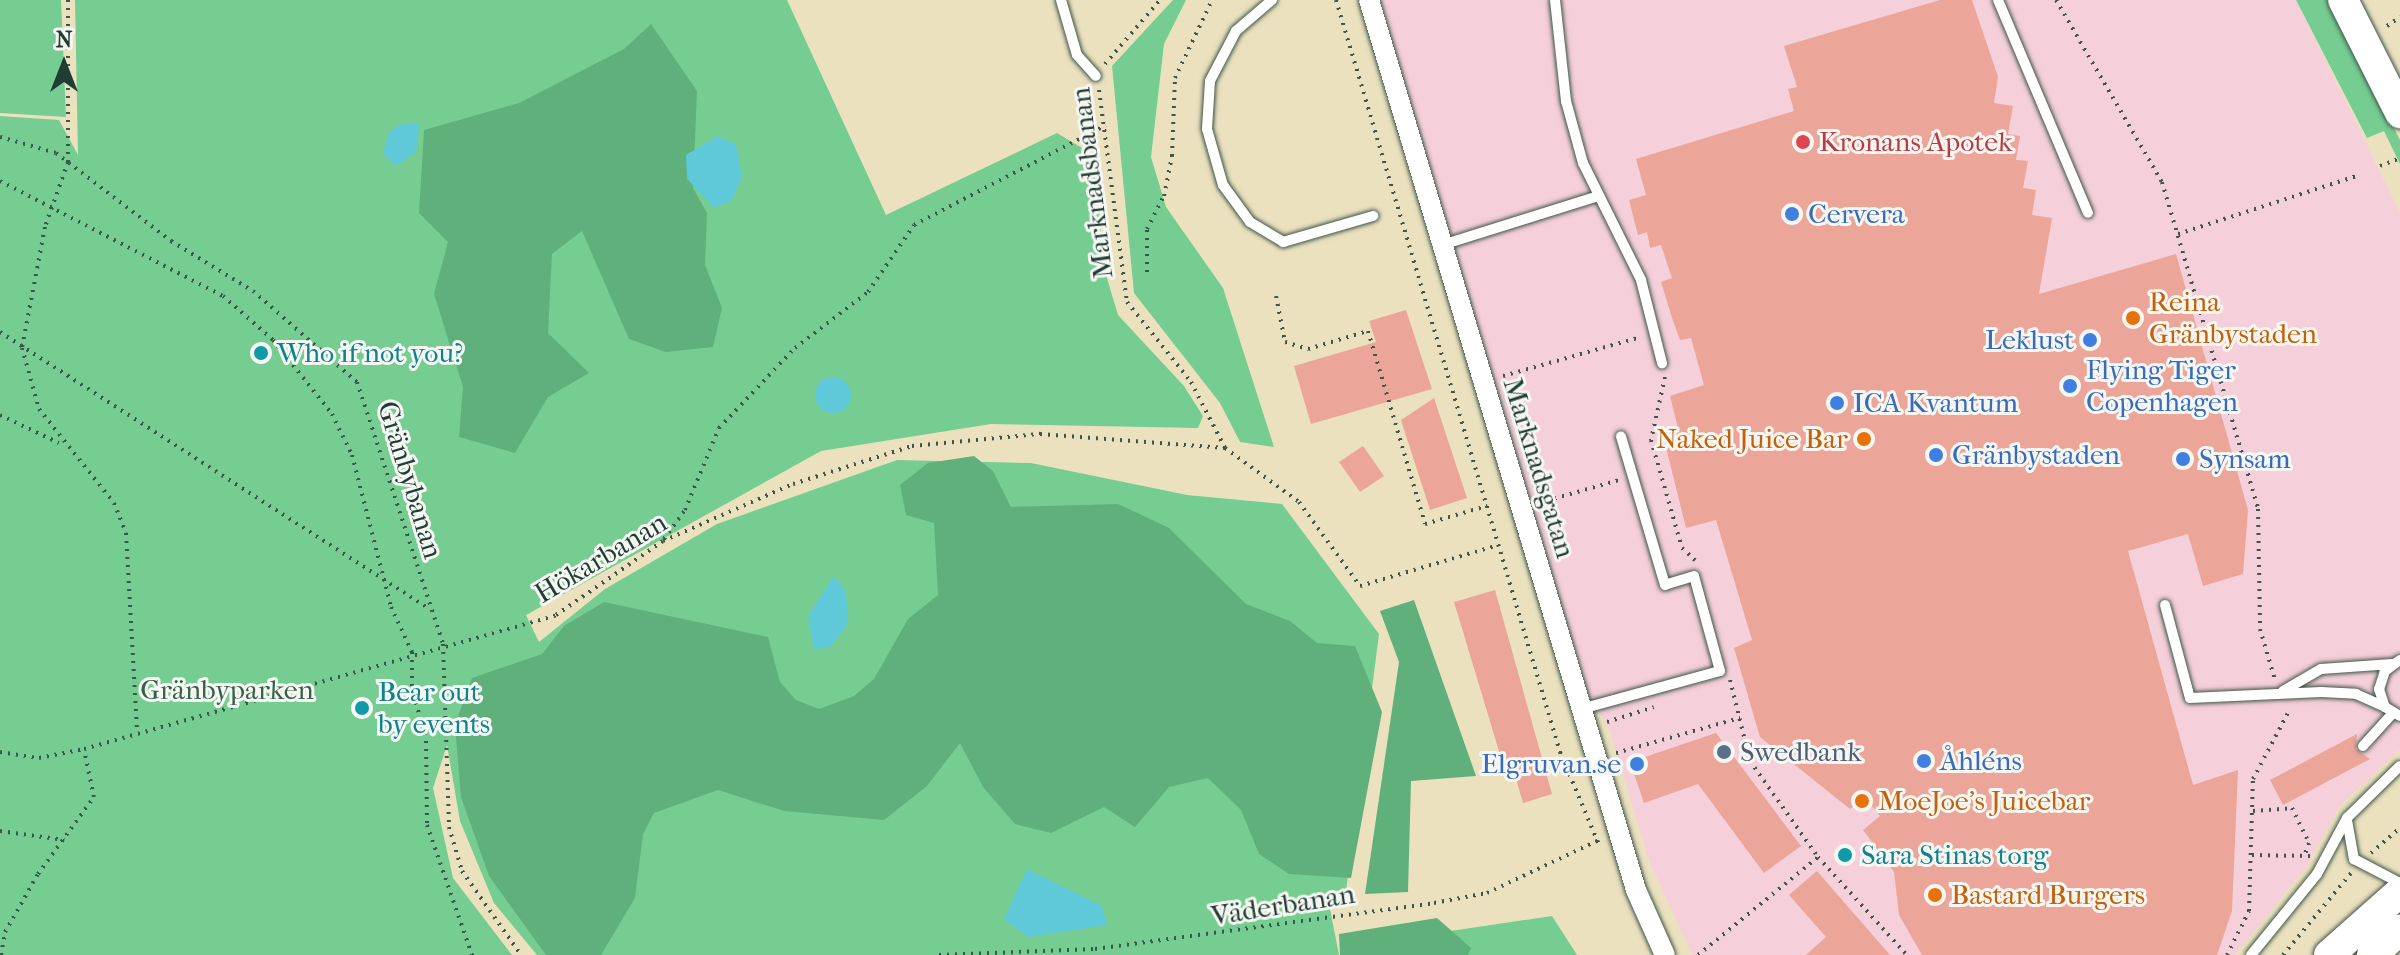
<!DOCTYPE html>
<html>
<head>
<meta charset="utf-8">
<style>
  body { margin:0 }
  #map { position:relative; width:2400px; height:955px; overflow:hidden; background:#ebe1bf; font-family:"IM FELL French Canon",serif }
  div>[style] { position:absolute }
  .built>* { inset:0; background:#f5cfda }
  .green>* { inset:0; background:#76cd91 }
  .forest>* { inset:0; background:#60b07b }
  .water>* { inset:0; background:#5fc9da }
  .round { border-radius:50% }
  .building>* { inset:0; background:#eca699 }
  .path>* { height:4px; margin-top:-2px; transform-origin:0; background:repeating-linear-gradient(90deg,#3e5649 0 2px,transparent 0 8px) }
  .roads { filter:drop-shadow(0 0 2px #3e5649) drop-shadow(0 0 2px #3e5649) }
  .service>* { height:10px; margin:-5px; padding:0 5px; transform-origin:5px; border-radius:5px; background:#fff }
  .minor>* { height:20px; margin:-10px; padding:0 10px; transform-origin:10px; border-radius:10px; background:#fff }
  .secondary>* { height:30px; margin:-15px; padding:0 15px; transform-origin:15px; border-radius:15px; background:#fff }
  .dots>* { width:22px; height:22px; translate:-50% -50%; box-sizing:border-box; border:4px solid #f6f6f2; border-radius:50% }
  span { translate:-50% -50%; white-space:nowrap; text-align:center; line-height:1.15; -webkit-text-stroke:6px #f6f6f2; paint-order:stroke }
  .health-label { font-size:28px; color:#be3a42 }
  .left { translate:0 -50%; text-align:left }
  .street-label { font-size:28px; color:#1f3d34 }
  .shop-label { font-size:28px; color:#366cbe }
  .right { translate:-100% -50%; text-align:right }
  .food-label { font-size:28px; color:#c56008 }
  .culture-label { font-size:28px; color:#0d838f }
  .park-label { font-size:28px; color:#35614b }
  .service-label { font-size:28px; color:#4e5e75 }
  .north { position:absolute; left:24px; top:24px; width:80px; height:80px; -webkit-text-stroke:6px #f6f6f2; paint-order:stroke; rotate:0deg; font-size:22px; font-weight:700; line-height:32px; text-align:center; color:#1f3d34 }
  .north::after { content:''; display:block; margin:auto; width:28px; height:36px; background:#1f3d34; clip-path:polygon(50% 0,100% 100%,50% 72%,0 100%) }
</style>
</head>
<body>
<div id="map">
  <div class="built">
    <i style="clip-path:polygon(1379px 0,2296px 0,2400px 213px,2400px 749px,2339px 807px,2306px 867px,2235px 955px,1693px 955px,1650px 863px,1609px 728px,1588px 695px)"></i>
  </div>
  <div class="green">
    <i style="clip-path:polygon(0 0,61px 0,66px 117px,0 113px)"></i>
    <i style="clip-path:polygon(75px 0,787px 0,886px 215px,1057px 133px,1082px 148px,1100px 168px,1101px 258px,1118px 315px,1184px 386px,1203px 416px,1198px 428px,991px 424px,821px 451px,526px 615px,539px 642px,605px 589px,717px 524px,897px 460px,1031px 463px,1187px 495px,1282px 504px,1379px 634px,1345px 899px,1330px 909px,1339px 955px,537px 955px,494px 903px,460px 821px,447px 745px,433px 788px,453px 878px,512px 955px,0 955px,0 116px,59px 120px,78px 155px)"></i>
    <i style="clip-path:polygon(1173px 0,1186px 0,1164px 44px,1151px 157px,1166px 207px,1223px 288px,1274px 447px,1240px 442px,1220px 403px,1134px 293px,1112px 66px)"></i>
    <i style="clip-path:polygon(2296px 0,2328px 0,2400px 140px,2400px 164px,2384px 131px,2367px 138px)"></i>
    <i style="clip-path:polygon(1552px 916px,1577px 955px,1382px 955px,1377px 942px)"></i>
  </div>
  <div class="forest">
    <i style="clip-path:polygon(651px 24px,697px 91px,693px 188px,707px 213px,705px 265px,722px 308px,713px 347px,666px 352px,629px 339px,582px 231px,552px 254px,548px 333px,589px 373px,548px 397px,515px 453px,459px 437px,463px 387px,434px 294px,448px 242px,419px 213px,424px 130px,519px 103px,624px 49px)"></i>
    <i style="clip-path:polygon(974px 456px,993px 471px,1011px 507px,1118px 504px,1169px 528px,1246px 604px,1290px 621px,1317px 643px,1355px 646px,1382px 712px,1351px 878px,1289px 874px,1259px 854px,1241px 810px,1208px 778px,1169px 787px,1135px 827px,1104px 807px,1051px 833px,1015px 824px,983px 787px,960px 743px,927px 786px,884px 820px,784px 811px,718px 790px,654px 813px,643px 834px,635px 898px,601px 955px,546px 955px,489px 876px,461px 797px,455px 725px,472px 678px,542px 654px,564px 626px,604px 602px,768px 637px,780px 682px,796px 700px,819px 709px,854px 696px,874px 679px,908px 619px,938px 595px,934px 523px,906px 515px,900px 485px,928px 463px)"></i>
    <i style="clip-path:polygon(1414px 600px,1476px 776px,1411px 781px,1408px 892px,1365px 894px,1399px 662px,1380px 611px)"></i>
    <i style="clip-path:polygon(1437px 918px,1471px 948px,1468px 955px,1340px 955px,1339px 934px)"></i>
  </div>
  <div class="water">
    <i style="clip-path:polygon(403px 123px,419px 124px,416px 152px,396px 166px,383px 153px,389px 132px)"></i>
    <i style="clip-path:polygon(718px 136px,736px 145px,742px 176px,732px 200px,714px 208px,687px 179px,686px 155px)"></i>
    <i class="round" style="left:815px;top:377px;width:36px;height:36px"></i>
    <i style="clip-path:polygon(834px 576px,846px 592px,848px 624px,830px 647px,814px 649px,808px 616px)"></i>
    <i style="clip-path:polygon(1027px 869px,1102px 906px,1107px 925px,1028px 937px,1004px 919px)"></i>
  </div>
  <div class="building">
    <i style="clip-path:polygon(1940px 0,1972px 0,1998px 77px,1994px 103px,2013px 106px,2008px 134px,2020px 136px,2016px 160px,2028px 161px,2023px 188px,2036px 190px,2032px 215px,2052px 218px,2039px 294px,2176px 254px,2248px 510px,2243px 574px,2203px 586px,2188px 534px,2128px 551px,2193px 785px,2238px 770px,2232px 911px,2217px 955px,1922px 955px,1899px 915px,1894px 872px,1863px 830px,1880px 816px,1865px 798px,1850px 809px,1760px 737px,1734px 648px,1752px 640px,1716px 520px,1686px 528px,1662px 431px,1678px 428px,1670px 396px,1704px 385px,1691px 338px,1680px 340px,1673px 321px,1661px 282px,1672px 278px,1661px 245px,1650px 248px,1647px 232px,1638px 235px,1629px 200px,1646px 195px,1636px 159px,1794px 111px,1788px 89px,1797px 87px,1784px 46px)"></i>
    <i style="clip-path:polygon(1406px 310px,1432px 389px,1311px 424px,1294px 366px,1376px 342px,1369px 321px)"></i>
    <i style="clip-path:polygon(1434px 398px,1467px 498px,1430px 510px,1401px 420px)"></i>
    <i style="clip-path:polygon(1363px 446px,1384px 476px,1360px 492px,1339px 462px)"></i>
    <i style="clip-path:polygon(1495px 590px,1552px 794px,1523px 803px,1510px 758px,1502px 761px,1454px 602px)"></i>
    <i style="clip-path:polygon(1716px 733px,1801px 846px,1764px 873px,1698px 784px,1644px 803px,1630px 762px)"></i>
    <i style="clip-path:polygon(2357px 734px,2356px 749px,2370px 759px,2283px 805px,2270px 780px)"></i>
    <i style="clip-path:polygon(1817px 871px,1890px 955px,1806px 955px,1826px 937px,1789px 895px)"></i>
  </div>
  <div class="path">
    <i style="left:68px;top:0;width:162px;rotate:90deg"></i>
    <i style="left:68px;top:162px;width:69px;rotate:109.5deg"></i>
    <i style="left:45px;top:227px;width:123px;rotate:100.8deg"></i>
    <i style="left:22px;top:348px;width:63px;rotate:74.4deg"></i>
    <i style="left:39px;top:409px;width:120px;rotate:51.4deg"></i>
    <i style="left:114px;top:503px;width:32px;rotate:68deg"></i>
    <i style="left:126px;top:533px;width:196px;rotate:86.8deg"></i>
    <i style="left:1336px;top:0;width:785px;rotate:73.41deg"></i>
    <i style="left:1560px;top:752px;width:101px;rotate:67.2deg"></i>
    <i style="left:2056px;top:0;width:211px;rotate:59.8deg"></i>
    <i style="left:2162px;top:182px;width:341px;rotate:73.6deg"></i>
    <i style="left:2258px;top:509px;width:120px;rotate:89deg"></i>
    <i style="left:2260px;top:629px;width:53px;rotate:73.6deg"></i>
    <i style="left:2387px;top:26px;width:16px;rotate:-35deg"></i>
    <i style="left:1105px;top:64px;width:84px;rotate:-49.3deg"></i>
    <i style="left:1099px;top:90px;width:214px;rotate:82.5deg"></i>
    <i style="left:1127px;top:302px;width:102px;rotate:51.3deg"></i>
    <i style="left:1191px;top:382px;width:74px;rotate:62.7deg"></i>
    <i style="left:0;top:137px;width:58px;rotate:15.9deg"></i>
    <i style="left:56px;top:153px;width:145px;rotate:37.4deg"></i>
    <i style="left:171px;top:241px;width:96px;rotate:31.4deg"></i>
    <i style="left:253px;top:291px;width:138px;rotate:41.2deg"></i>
    <i style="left:357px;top:382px;width:276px;rotate:71.8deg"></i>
    <i style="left:443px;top:644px;width:183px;rotate:88.1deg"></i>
    <i style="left:449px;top:827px;width:46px;rotate:73.5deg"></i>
    <i style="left:462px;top:871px;width:103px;rotate:54.9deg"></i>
    <i style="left:2380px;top:166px;width:19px;rotate:-21deg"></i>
    <i style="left:0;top:181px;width:251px;rotate:27.3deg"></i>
    <i style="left:223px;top:296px;width:67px;rotate:41.3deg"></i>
    <i style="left:273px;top:340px;width:95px;rotate:51.4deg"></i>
    <i style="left:332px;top:414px;width:46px;rotate:64deg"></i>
    <i style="left:352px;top:455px;width:157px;rotate:75.6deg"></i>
    <i style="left:391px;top:607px;width:50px;rotate:65deg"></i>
    <i style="left:412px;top:652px;width:35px;rotate:90deg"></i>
    <i style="left:412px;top:687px;width:56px;rotate:75.5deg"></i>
    <i style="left:426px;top:741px;width:84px;rotate:89.3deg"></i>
    <i style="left:427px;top:825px;width:138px;rotate:70.9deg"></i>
    <i style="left:2178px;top:234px;width:191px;rotate:-18deg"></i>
    <i style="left:1147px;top:272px;width:43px;rotate:-90deg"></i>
    <i style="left:1147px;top:229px;width:37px;rotate:-63deg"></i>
    <i style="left:1164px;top:196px;width:41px;rotate:-78.7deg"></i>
    <i style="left:1172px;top:156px;width:78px;rotate:-87.8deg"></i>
    <i style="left:1175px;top:78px;width:86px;rotate:-64.6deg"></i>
    <i style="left:1276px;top:296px;width:47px;rotate:78.9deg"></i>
    <i style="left:1285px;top:342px;width:24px;rotate:17deg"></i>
    <i style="left:1308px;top:349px;width:63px;rotate:-16.7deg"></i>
    <i style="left:1368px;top:331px;width:201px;rotate:73.5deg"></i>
    <i style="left:1425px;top:524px;width:65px;rotate:-16.2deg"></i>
    <i style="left:0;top:332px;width:509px;rotate:32.82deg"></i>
    <i style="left:1503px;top:376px;width:143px;rotate:-15.8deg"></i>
    <i style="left:1665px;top:377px;width:65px;rotate:102.5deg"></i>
    <i style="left:1651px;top:440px;width:112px;rotate:74deg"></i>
    <i style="left:1682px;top:548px;width:18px;rotate:43deg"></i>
    <i style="left:0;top:415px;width:65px;rotate:25.4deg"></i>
    <i style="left:1539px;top:503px;width:83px;rotate:-16deg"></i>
    <i style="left:664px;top:539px;width:36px;rotate:-54deg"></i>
    <i style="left:685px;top:510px;width:89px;rotate:-67.5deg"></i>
    <i style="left:719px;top:428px;width:110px;rotate:-46.5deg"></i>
    <i style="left:795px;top:348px;width:92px;rotate:-37.5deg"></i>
    <i style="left:868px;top:292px;width:81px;rotate:-55.5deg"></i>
    <i style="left:914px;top:225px;width:216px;rotate:-27.5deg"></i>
    <i style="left:1730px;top:680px;width:83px;rotate:76.1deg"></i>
    <i style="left:1750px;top:761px;width:118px;rotate:54.7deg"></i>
    <i style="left:1818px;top:857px;width:132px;rotate:47.8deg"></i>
    <i style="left:1607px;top:722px;width:49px;rotate:-17.7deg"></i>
    <i style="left:0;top:752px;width:39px;rotate:9deg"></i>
    <i style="left:39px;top:758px;width:46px;rotate:-11.3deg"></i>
    <i style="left:84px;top:749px;width:491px;rotate:-15.8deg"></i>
    <i style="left:556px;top:615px;width:130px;rotate:-34.7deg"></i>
    <i style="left:663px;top:541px;width:142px;rotate:-23.7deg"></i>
    <i style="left:793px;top:484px;width:125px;rotate:-17.7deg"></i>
    <i style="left:912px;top:446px;width:129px;rotate:-5.4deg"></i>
    <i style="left:1040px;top:434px;width:186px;rotate:4.3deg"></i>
    <i style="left:1225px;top:448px;width:92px;rotate:36.1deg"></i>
    <i style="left:1299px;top:502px;width:104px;rotate:54deg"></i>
    <i style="left:1360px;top:586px;width:144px;rotate:-16.5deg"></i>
    <i style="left:1616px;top:753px;width:129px;rotate:-15.8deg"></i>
    <i style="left:2253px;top:811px;width:39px;rotate:-4deg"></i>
    <i style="left:2292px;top:808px;width:39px;rotate:64deg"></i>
    <i style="left:2309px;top:843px;width:12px;rotate:110deg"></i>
    <i style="left:0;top:831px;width:65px;rotate:8deg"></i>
    <i style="left:2371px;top:853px;width:38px;rotate:-41deg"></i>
    <i style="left:2252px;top:855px;width:58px;rotate:1deg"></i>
    <i style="left:1px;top:955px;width:23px;rotate:-80deg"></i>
    <i style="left:5px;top:932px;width:67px;rotate:-60.4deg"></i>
    <i style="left:38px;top:874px;width:95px;rotate:-54deg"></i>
    <i style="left:94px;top:797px;width:48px;rotate:-102deg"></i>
    <i style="left:939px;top:955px;width:156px;rotate:-2.2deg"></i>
    <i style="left:1095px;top:949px;width:342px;rotate:-7.7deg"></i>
    <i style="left:1434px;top:903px;width:54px;rotate:-10.7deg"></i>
    <i style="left:1487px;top:893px;width:124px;rotate:-25.3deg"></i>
    <i style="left:1698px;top:955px;width:155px;rotate:-39.2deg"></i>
    <i style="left:2227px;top:955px;width:49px;rotate:-63.4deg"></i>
    <i style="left:2249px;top:911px;width:132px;rotate:-88.3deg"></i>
    <i style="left:2253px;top:779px;width:79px;rotate:-62.1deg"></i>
    <i style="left:2283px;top:955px;width:107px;rotate:-50.3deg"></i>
  </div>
  <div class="roads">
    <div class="service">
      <i style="left:1061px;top:0;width:57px;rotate:73.8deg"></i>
      <i style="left:1077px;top:55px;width:28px;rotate:48deg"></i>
      <i style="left:1272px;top:0;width:48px;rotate:139.3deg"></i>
      <i style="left:1236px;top:31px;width:56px;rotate:117.5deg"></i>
      <i style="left:1210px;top:81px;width:48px;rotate:93.6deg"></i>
      <i style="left:1207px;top:129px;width:58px;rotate:74.1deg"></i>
      <i style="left:1223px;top:185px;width:46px;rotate:53.9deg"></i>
      <i style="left:1250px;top:222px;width:39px;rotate:31deg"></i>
      <i style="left:1283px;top:242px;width:94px;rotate:-16.1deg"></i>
      <i style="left:1555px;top:0;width:102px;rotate:83.8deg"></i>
      <i style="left:1566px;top:101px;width:64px;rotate:74.7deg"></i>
      <i style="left:1583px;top:163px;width:131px;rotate:63.6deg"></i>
      <i style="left:1641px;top:280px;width:86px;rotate:75.8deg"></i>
      <i style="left:1998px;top:0;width:231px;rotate:67.1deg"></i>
      <i style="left:1442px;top:245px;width:164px;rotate:-17.4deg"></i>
      <i style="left:2165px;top:605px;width:96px;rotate:75deg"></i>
      <i style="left:2190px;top:698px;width:131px;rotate:-2.6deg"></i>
      <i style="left:2321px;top:692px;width:35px;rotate:3deg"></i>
      <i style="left:2356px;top:694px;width:32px;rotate:24deg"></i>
      <i style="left:2400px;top:660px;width:19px;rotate:144deg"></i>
      <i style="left:2385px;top:671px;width:19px;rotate:108deg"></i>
      <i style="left:2379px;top:689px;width:19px;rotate:72deg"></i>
      <i style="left:2385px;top:707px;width:17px;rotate:31deg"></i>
      <i style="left:2283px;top:691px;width:44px;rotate:-30.1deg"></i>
      <i style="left:2321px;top:669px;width:71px;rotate:-4deg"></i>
      <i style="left:1581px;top:709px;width:144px;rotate:-15.3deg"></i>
      <i style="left:1720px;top:671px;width:98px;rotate:-105.3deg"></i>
      <i style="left:1694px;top:576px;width:30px;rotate:163deg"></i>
      <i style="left:1665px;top:585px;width:155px;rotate:-106.5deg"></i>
      <i style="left:2363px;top:746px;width:45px;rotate:-47.7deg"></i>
      <i style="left:2347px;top:820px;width:40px;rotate:80deg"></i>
      <i style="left:2354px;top:859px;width:52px;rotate:27.6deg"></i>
      <i style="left:2251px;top:955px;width:104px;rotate:-50.8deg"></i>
      <i style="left:2317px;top:874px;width:64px;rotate:-61.8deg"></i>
      <i style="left:2347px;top:818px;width:74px;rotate:-44.5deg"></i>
    </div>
    <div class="minor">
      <i style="left:1369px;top:0;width:929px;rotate:73.3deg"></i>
      <i style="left:1636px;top:890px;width:71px;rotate:66deg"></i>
    </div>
    <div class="secondary">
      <i style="left:2343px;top:0;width:127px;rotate:63.2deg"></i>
      <i style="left:2329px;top:955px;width:95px;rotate:-41.6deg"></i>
      <i style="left:2372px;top:955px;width:38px;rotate:-42deg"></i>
    </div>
  </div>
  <div class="dots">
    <i style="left:1803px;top:142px;background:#e0444e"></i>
    <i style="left:1792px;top:214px;background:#3f7fe0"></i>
    <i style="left:2133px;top:318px;background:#e8710a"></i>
    <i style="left:2090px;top:340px;background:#3f7fe0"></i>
    <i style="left:261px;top:353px;background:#0f9aa8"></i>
    <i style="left:2070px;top:386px;background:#3f7fe0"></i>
    <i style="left:1837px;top:403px;background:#3f7fe0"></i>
    <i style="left:1864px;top:439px;background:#e8710a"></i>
    <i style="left:1936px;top:455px;background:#3f7fe0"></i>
    <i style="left:2183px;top:459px;background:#3f7fe0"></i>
    <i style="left:362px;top:708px;background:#0f9aa8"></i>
    <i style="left:1724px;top:752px;background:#5c6f8a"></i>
    <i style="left:1924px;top:761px;background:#3f7fe0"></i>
    <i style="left:1637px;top:764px;background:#3f7fe0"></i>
    <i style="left:1862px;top:801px;background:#e8710a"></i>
    <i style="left:1845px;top:855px;background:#0f9aa8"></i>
    <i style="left:1935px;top:895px;background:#e8710a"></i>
  </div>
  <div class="health-label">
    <span class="left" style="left:1819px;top:142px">Kronans Apotek</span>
  </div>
  <div class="street-label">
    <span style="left:1092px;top:183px;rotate:-97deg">Marknadsbanan</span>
    <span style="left:1539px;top:468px;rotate:73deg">Marknadsgatan</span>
    <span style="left:410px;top:480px;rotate:73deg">Gränbybanan</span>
    <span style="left:601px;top:558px;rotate:-31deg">Hökarbanan</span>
    <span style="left:1283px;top:905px;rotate:-9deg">Väderbanan</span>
  </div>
  <div class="shop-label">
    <span class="left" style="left:1808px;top:214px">Cervera</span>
    <span class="right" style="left:2074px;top:340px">Leklust</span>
    <span class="left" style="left:2086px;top:386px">Flying Tiger<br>Copenhagen</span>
    <span class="left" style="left:1853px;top:403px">ICA Kvantum</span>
    <span class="left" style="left:1952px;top:455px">Gränbystaden</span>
    <span class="left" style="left:2199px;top:459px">Synsam</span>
    <span class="left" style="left:1940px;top:761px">Åhléns</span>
    <span class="right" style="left:1621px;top:764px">Elgruvan.se</span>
  </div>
  <div class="food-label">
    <span class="left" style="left:2149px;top:318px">Reina<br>Gränbystaden</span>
    <span class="right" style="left:1848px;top:439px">Naked Juice Bar</span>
    <span class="left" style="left:1878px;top:801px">MoeJoe's Juicebar</span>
    <span class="left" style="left:1951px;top:895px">Bastard Burgers</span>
  </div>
  <div class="culture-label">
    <span class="left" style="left:277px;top:353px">Who if not you?</span>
    <span class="left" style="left:378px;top:708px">Bear out<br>by events</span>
    <span class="left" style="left:1861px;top:855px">Sara Stinas torg</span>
  </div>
  <div class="park-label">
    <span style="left:227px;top:690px">Gränbyparken</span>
  </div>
  <div class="service-label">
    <span class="left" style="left:1740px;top:752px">Swedbank</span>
  </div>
  <div class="north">N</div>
</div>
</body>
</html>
